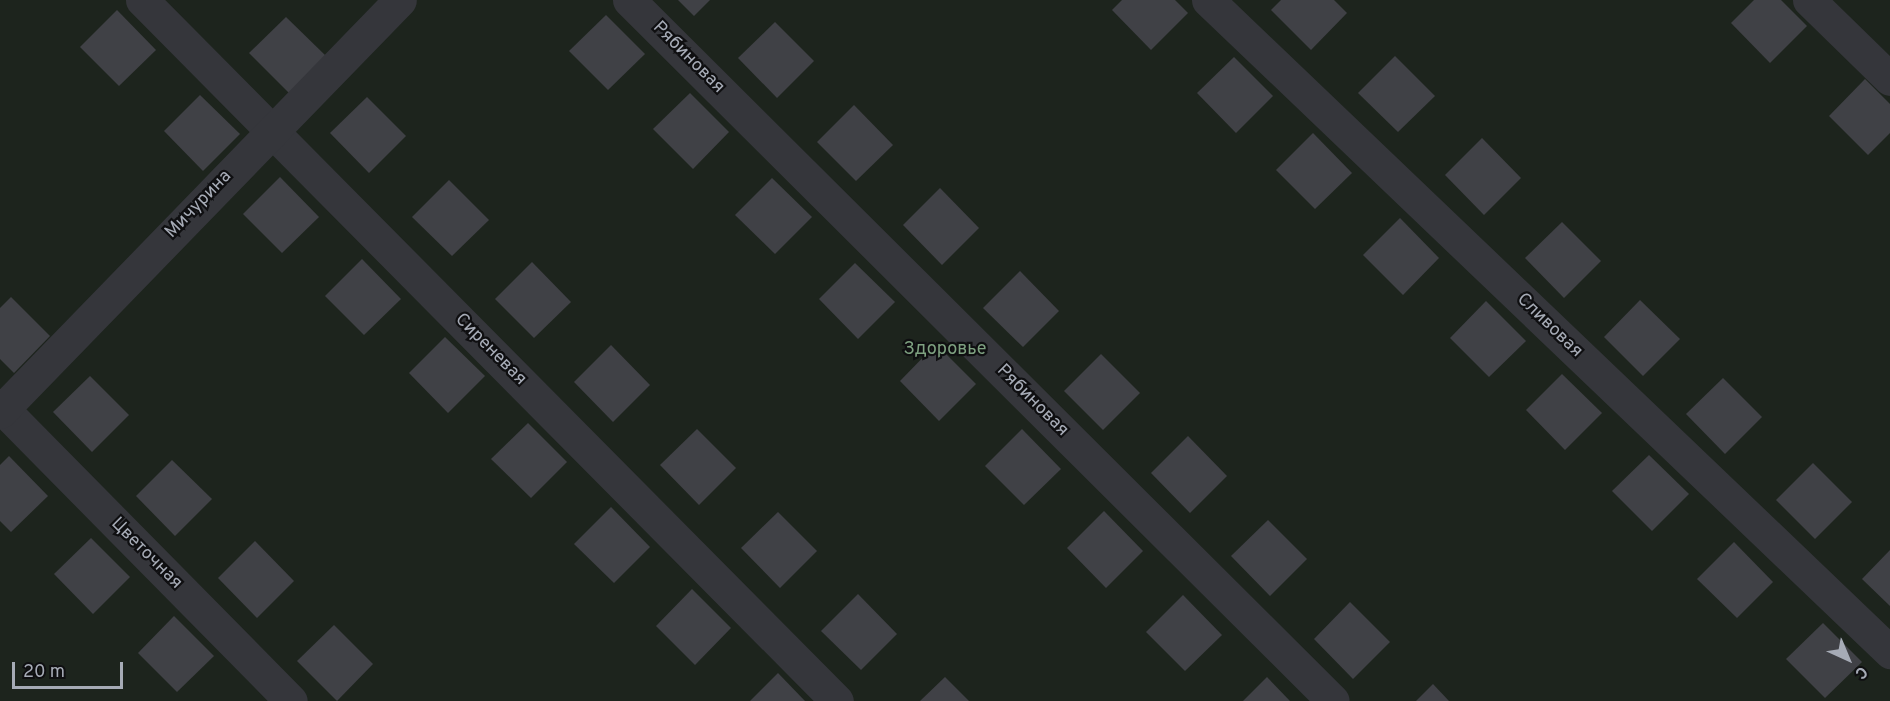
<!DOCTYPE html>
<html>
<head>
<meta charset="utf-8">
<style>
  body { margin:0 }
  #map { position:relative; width:1890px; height:701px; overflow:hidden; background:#141416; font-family:Overpass,sans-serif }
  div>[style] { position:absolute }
  .green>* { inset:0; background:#1d241d }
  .building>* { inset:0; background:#404146 }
  .minor>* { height:33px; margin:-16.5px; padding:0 16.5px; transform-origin:16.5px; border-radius:16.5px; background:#35363b }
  span { translate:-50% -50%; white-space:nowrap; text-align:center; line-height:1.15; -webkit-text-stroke:4.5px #0f0f11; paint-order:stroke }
  .street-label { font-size:18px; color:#a6abb6 }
  .park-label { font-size:18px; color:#7ea180 }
  .north { position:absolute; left:1818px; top:629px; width:60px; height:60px; -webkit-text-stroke:4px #0f0f11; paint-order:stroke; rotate:136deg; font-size:16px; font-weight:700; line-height:24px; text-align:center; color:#a6abb6 }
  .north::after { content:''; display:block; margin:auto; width:21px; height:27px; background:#a6abb6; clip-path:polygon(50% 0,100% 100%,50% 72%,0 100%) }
  .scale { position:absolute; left:12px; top:662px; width:111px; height:27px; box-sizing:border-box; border:3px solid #a6abb6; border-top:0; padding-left:8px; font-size:18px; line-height:21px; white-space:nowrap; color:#a6abb6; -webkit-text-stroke:4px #0f0f11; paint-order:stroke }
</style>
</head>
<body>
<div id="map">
  <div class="green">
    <i style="clip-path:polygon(0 0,1890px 0,1890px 701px,0 701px)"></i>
  </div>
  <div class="building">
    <i style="clip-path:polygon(678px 0,710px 0,694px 16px)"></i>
    <i style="clip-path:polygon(1122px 0,1175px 0,1188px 13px,1151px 50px,1112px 10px)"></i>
    <i style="clip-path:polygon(1281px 0,1334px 0,1347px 13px,1311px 50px,1271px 10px)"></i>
    <i style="clip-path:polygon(1754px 0,1781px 0,1807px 26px,1770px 63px,1731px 23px)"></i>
    <i style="clip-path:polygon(117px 10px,156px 50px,119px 86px,80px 47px)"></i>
    <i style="clip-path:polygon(606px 15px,645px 54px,608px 90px,569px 51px)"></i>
    <i style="clip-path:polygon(286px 17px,326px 56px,289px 93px,249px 53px)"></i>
    <i style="clip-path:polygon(775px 22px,814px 61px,777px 98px,738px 58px)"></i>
    <i style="clip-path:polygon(1395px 56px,1435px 96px,1398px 132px,1358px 93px)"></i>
    <i style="clip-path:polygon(1234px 57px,1273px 96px,1236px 133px,1197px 93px)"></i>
    <i style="clip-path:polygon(1865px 79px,1890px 104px,1890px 133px,1868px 155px,1829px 116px)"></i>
    <i style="clip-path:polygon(690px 93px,729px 132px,693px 169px,653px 129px)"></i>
    <i style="clip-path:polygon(200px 95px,240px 134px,203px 171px,164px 131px)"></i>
    <i style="clip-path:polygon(367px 97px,406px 136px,369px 173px,330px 133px)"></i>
    <i style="clip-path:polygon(854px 105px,893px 145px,856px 181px,817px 142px)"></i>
    <i style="clip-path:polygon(1313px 133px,1352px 173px,1315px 209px,1276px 170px)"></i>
    <i style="clip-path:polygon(1482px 138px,1521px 178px,1484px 215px,1445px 175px)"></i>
    <i style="clip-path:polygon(280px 177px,319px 217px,282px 253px,243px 214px)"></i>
    <i style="clip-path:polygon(772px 178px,812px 217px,775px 254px,735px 215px)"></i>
    <i style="clip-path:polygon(449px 180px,489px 220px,452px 256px,412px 217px)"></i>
    <i style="clip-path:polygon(940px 188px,979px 228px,942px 265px,903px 225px)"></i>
    <i style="clip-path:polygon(1400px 218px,1439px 258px,1403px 295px,1363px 255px)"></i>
    <i style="clip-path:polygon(1562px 222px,1601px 261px,1564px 298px,1525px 258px)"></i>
    <i style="clip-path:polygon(362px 259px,401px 299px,364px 335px,325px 296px)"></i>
    <i style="clip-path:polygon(532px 262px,571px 302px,534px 338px,495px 299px)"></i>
    <i style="clip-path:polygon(855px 263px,895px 302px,858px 339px,819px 299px)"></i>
    <i style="clip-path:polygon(1020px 271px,1059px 311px,1023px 347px,983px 308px)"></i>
    <i style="clip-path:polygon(11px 297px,50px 336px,14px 373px,0 359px,0 308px)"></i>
    <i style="clip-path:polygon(1640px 300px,1680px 339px,1643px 376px,1604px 337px)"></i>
    <i style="clip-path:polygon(1486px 301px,1526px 341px,1489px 377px,1450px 338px)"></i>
    <i style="clip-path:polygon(445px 337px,485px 376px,448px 413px,409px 373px)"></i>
    <i style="clip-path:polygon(936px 344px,976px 384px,939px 421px,900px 381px)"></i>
    <i style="clip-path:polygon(611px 345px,650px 385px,613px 422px,574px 382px)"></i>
    <i style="clip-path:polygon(1101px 354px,1140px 393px,1103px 430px,1064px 391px)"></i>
    <i style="clip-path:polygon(1562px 374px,1602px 413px,1565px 450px,1526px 410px)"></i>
    <i style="clip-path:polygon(90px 376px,129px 415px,92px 452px,53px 412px)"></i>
    <i style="clip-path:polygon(1723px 378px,1762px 417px,1725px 454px,1686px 414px)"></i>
    <i style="clip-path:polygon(528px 423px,567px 462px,531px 498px,491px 459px)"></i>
    <i style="clip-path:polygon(697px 429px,736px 468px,699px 505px,660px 465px)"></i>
    <i style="clip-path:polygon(1022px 429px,1061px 469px,1024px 505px,985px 466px)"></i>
    <i style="clip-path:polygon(1188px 436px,1227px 476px,1190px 513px,1151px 473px)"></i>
    <i style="clip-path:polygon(1649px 455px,1689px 494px,1652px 531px,1612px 491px)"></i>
    <i style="clip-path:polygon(9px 456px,48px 496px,11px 532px,0 521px,0 465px)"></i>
    <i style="clip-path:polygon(172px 460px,212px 499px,175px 536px,136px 496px)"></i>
    <i style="clip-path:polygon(1813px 463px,1852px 502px,1815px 539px,1776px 500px)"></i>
    <i style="clip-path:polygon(611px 507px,650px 547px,614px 583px,574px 544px)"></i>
    <i style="clip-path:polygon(1104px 511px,1143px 551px,1106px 588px,1067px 548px)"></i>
    <i style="clip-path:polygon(778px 512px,817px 551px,780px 588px,741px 548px)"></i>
    <i style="clip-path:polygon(1268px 520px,1307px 559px,1270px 596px,1231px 556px)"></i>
    <i style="clip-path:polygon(91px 538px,130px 577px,93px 614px,54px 574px)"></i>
    <i style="clip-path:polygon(255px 541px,294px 581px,257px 618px,218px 578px)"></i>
    <i style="clip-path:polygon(1734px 542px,1773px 582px,1737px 618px,1697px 579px)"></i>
    <i style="clip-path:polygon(1890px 550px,1890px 606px,1862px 579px)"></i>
    <i style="clip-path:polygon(692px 589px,731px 628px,695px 665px,656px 626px)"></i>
    <i style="clip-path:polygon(858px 594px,897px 634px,861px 670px,821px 631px)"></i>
    <i style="clip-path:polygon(1183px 595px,1222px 635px,1185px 671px,1146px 632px)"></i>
    <i style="clip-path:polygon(1350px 602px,1390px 642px,1353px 679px,1314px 639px)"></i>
    <i style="clip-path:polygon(174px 616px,214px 656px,177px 692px,138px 653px)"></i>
    <i style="clip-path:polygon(1823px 623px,1862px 662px,1825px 698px,1786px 659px)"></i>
    <i style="clip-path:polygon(334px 625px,373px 664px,337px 701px,297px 661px)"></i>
    <i style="clip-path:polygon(778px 673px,805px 701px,750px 701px)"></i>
    <i style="clip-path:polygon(945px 677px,969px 701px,920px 701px)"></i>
    <i style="clip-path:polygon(1267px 677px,1290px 701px,1243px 701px)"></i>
    <i style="clip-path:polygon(1433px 684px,1449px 701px,1416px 701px)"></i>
  </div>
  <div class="minor">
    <i style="left:142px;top:0;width:987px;rotate:45.25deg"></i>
    <i style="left:629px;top:0;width:993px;rotate:44.88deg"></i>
    <i style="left:1208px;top:0;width:944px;rotate:43.71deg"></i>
    <i style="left:1809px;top:0;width:113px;rotate:44.3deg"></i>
    <i style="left:0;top:406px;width:414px;rotate:45.4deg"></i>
    <i style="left:0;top:412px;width:574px;rotate:-45.85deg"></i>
  </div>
  <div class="street-label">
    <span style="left:688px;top:58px;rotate:45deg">Рябиновая</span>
    <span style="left:199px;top:205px;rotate:-46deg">Мичурина</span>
    <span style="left:1549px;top:326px;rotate:44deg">Сливовая</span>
    <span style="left:490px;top:350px;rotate:45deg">Сиреневая</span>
    <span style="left:1032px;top:401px;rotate:45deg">Рябиновая</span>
    <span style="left:146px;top:554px;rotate:45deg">Цветочная</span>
  </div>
  <div class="park-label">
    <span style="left:945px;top:350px">Здоровье</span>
  </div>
  <div class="north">С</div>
  <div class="scale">20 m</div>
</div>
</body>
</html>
